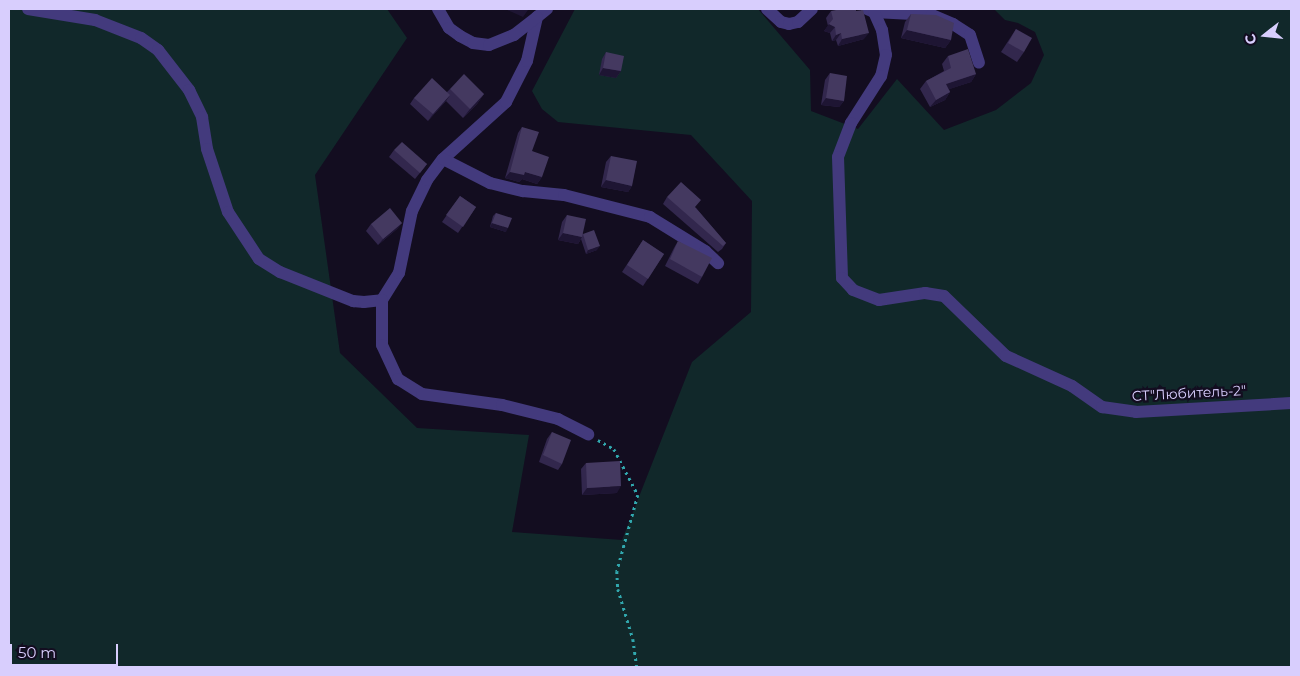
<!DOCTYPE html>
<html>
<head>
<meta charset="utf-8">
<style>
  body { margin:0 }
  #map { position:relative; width:1300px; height:676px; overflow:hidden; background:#130d20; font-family:Montserrat,sans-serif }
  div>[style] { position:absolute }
  .green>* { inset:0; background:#11282a }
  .path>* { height:2.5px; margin-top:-1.25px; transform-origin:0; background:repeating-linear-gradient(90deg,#31a8ae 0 2.5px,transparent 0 6.5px) }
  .minor>* { height:12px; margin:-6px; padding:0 6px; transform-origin:6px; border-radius:6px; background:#433a7d }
  .wall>* { inset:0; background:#32274d }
  .shaded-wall>* { inset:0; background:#1e1533 }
  .building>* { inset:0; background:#443960 }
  span { translate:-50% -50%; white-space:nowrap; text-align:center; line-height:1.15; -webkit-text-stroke:4.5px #130d20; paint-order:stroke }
  .street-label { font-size:14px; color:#d8cefd }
  .frame { position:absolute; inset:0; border:10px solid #d8cefd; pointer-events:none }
  .north { position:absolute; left:1240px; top:10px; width:50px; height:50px; -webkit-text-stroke:4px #130d20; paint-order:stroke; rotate:254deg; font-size:14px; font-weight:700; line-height:20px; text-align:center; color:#d8cefd }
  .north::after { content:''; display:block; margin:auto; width:18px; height:22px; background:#d8cefd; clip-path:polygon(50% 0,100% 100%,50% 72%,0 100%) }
  .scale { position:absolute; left:10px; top:644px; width:108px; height:22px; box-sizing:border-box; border:2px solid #d8cefd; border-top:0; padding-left:6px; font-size:15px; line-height:18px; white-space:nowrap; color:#d8cefd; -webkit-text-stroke:4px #130d20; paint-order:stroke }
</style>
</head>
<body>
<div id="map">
  <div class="green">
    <i style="clip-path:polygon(9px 9px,387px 9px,407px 38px,315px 175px,340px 353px,417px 428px,529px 435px,512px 532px,622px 540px,692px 362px,751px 312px,752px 201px,691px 135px,558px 122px,542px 109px,532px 91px,575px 9px,758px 9px,810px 70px,811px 111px,858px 129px,897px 79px,944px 130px,996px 110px,1031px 83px,1044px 55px,1035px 32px,1018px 23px,1005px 20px,994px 9px,1291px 9px,1291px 667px,9px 667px)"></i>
  </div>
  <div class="path">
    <i style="left:598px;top:440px;width:18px;rotate:29deg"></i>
    <i style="left:614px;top:449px;width:52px;rotate:62.4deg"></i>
    <i style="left:638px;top:495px;width:79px;rotate:105.4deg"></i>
    <i style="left:617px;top:571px;width:18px;rotate:87deg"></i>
    <i style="left:618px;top:589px;width:52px;rotate:73.3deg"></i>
    <i style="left:633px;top:639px;width:28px;rotate:82deg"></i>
  </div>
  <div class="minor">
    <i style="left:28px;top:9px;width:68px;rotate:9.3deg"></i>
    <i style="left:95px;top:20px;width:49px;rotate:21.4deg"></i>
    <i style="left:141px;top:38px;width:21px;rotate:35deg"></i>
    <i style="left:158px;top:50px;width:51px;rotate:52.2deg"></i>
    <i style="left:189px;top:90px;width:30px;rotate:64deg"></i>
    <i style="left:202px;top:117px;width:32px;rotate:81deg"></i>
    <i style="left:207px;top:149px;width:66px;rotate:71.6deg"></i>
    <i style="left:228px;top:212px;width:56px;rotate:56.6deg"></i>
    <i style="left:259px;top:259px;width:25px;rotate:32deg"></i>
    <i style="left:280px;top:272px;width:79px;rotate:21.7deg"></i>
    <i style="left:353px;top:301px;width:11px;rotate:5deg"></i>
    <i style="left:364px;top:302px;width:18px;rotate:-6deg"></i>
    <i style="left:382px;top:300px;width:32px;rotate:-58deg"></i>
    <i style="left:399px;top:273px;width:63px;rotate:-78.2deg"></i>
    <i style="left:412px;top:211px;width:34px;rotate:-64deg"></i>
    <i style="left:427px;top:180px;width:26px;rotate:-53deg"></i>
    <i style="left:443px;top:159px;width:85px;rotate:-42.1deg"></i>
    <i style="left:506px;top:102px;width:46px;rotate:-62.9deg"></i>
    <i style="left:527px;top:61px;width:45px;rotate:-77.2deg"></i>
    <i style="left:537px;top:17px;width:13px;rotate:-39deg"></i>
    <i style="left:438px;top:9px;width:22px;rotate:60deg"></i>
    <i style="left:449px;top:28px;width:14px;rotate:36deg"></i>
    <i style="left:460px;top:36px;width:15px;rotate:28deg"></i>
    <i style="left:473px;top:43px;width:16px;rotate:7deg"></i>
    <i style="left:489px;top:45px;width:27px;rotate:-22deg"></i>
    <i style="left:514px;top:35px;width:29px;rotate:-38deg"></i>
    <i style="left:767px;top:9px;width:19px;rotate:43deg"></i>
    <i style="left:781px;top:22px;width:8px;rotate:14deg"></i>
    <i style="left:789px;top:24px;width:9px;rotate:-13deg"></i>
    <i style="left:798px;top:22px;width:19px;rotate:-43deg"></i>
    <i style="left:867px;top:9px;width:8px;rotate:23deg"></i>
    <i style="left:874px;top:12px;width:58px;rotate:3deg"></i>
    <i style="left:932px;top:15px;width:23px;rotate:23deg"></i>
    <i style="left:953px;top:24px;width:20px;rotate:33deg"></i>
    <i style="left:970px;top:35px;width:29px;rotate:72deg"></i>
    <i style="left:874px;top:12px;width:20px;rotate:66deg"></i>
    <i style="left:882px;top:30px;width:25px;rotate:81deg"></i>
    <i style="left:886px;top:55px;width:22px;rotate:103deg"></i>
    <i style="left:881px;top:76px;width:56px;rotate:122.6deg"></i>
    <i style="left:851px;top:123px;width:36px;rotate:111deg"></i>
    <i style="left:838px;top:157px;width:121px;rotate:88.1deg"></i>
    <i style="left:842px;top:278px;width:16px;rotate:47deg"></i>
    <i style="left:853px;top:290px;width:28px;rotate:21deg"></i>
    <i style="left:879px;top:300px;width:47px;rotate:-8.7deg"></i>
    <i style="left:925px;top:293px;width:19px;rotate:9deg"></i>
    <i style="left:944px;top:296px;width:86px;rotate:44.1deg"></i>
    <i style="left:1006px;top:356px;width:72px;rotate:24.4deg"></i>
    <i style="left:1072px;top:386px;width:37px;rotate:35deg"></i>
    <i style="left:1102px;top:407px;width:34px;rotate:8deg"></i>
    <i style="left:1136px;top:412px;width:155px;rotate:-3.3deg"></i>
    <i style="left:443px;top:159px;width:53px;rotate:27.1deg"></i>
    <i style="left:490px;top:183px;width:34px;rotate:14deg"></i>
    <i style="left:523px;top:191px;width:41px;rotate:5.6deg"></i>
    <i style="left:564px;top:195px;width:89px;rotate:14.3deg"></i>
    <i style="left:650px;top:217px;width:65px;rotate:31.7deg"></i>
    <i style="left:705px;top:251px;width:18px;rotate:43deg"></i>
    <i style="left:382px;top:300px;width:45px;rotate:90deg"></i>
    <i style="left:382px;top:345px;width:38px;rotate:65deg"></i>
    <i style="left:398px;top:379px;width:28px;rotate:32deg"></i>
    <i style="left:422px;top:394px;width:81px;rotate:7.8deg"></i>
    <i style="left:502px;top:405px;width:58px;rotate:14deg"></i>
    <i style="left:558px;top:419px;width:34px;rotate:27deg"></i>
  </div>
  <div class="wall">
    <i style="clip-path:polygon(831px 11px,864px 39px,838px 46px,836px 40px,832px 41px,830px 33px,824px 31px,828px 26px,826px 18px)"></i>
    <i style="clip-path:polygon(911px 14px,951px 40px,945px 48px,901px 38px,905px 22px)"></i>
    <i style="clip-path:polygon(1016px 29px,1024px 52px,1017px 62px,1001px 52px)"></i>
    <i style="clip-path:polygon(606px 52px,621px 71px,616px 78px,599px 75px,602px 59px)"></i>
    <i style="clip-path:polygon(948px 56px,976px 74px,971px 82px,949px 89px,950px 92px,945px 100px,930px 107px,920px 89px,926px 81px,944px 71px,942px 64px)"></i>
    <i style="clip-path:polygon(830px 73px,844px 101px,839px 107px,821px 105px,825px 80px)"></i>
    <i style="clip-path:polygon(450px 89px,484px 94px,477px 104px,463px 118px,446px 101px,428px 121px,410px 104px,414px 98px,447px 92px)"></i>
    <i style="clip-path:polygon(522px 127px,532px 151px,542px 177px,537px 184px,522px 179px,519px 182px,505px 178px,518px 133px)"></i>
    <i style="clip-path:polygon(394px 150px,427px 164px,415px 179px,389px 157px)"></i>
    <i style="clip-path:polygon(611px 156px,632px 186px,628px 192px,601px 187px,606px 162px)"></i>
    <i style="clip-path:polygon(460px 196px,476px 207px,458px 233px,442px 222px)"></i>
    <i style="clip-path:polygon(667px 197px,696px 208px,726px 243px,722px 249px,718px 252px,663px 204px)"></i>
    <i style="clip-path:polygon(496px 213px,506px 232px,490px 227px,493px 216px)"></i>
    <i style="clip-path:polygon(567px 215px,583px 234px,597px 250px,586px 254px,581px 239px,578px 244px,558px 240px,562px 222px)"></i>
    <i style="clip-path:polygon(402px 223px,397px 229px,378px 245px,366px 231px,371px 224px)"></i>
    <i style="clip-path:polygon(643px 240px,664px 254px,643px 286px,622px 272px)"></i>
    <i style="clip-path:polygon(678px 241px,702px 277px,698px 284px,665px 266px,674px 248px)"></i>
    <i style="clip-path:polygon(552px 432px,562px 464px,558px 470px,539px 462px,547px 439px)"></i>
    <i style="clip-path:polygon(586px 463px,617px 493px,582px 495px,581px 469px)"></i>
  </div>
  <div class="shaded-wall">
    <i style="clip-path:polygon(505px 9px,525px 9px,528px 10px,523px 17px)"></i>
    <i style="clip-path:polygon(829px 24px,835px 27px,830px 33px,824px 31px)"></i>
    <i style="clip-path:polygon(907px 30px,951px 40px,945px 48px,901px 38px)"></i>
    <i style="clip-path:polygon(841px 33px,836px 40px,832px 41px,836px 35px)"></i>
    <i style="clip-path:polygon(869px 33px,864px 39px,838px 46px,842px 39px)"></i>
    <i style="clip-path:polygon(603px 68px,621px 71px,616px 78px,599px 75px)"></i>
    <i style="clip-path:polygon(976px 74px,971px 82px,941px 92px,946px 84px)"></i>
    <i style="clip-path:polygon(950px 92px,945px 100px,930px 107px,936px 100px)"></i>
    <i style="clip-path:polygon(484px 94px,477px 104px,463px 118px,470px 109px)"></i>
    <i style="clip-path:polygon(450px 95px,446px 101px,428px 121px,433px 114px)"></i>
    <i style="clip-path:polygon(826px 98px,844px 101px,839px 107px,821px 105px)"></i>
    <i style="clip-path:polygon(510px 172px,525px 172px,542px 177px,537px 184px,522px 179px,519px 182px,505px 178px)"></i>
    <i style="clip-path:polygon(606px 180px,632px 186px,628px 192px,601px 187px)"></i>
    <i style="clip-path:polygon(402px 223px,397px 229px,378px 245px,383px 239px)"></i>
    <i style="clip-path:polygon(492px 223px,508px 228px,506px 232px,490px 227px)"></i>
    <i style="clip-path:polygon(563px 233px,582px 237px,578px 244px,558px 240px)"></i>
    <i style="clip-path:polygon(600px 246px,597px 250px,586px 254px,588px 250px)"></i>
    <i style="clip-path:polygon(621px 486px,617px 493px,582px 495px,587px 488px)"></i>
  </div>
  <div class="building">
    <i style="clip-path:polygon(841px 9px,856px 9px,856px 11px,863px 10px,869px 33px,842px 39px,841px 33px,836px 35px,835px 27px,829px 24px,833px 19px,831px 11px)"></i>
    <i style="clip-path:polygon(911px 14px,936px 15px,954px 23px,951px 40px,907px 30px)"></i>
    <i style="clip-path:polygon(1016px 29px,1032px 38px,1024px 52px,1008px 43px)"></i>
    <i style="clip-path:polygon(968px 49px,976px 74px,946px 84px,950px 92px,936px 100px,926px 81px,951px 68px,948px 56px)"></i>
    <i style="clip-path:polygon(606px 52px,624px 56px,621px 71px,603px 68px)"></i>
    <i style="clip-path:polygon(830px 73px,847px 76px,844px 101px,826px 98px)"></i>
    <i style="clip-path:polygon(464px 74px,484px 94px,470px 109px,450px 89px)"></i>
    <i style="clip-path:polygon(432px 78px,450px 95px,433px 114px,414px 98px)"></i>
    <i style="clip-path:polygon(522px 127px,539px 132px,532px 151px,549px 157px,542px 177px,525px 172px,524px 175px,510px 172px)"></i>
    <i style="clip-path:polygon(402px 142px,427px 164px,420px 173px,394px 150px)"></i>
    <i style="clip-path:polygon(611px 156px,637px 161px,632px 186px,606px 180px)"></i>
    <i style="clip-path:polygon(681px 182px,701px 200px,695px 207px,726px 243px,723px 246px,667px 197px)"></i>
    <i style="clip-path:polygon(460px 196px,476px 207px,463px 227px,446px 215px)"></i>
    <i style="clip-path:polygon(390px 208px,402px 223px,383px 239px,371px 224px)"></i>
    <i style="clip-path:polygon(496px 213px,512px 218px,508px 228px,492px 223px)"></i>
    <i style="clip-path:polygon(567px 215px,586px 219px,582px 237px,563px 233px)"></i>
    <i style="clip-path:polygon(594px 230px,600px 246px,588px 250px,583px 234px)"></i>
    <i style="clip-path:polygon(643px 240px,664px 254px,648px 279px,627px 265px)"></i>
    <i style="clip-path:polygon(678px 241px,712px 258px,702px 277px,670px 259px)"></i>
    <i style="clip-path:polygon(552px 432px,571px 440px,562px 464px,543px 455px)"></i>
    <i style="clip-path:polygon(620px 461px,621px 486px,587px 488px,586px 463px)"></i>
  </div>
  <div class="street-label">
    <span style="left:1189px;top:393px;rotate:-3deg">СТ"Любитель-2"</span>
  </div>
  <div class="frame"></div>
  <div class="north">С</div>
  <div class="scale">50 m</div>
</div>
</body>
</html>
